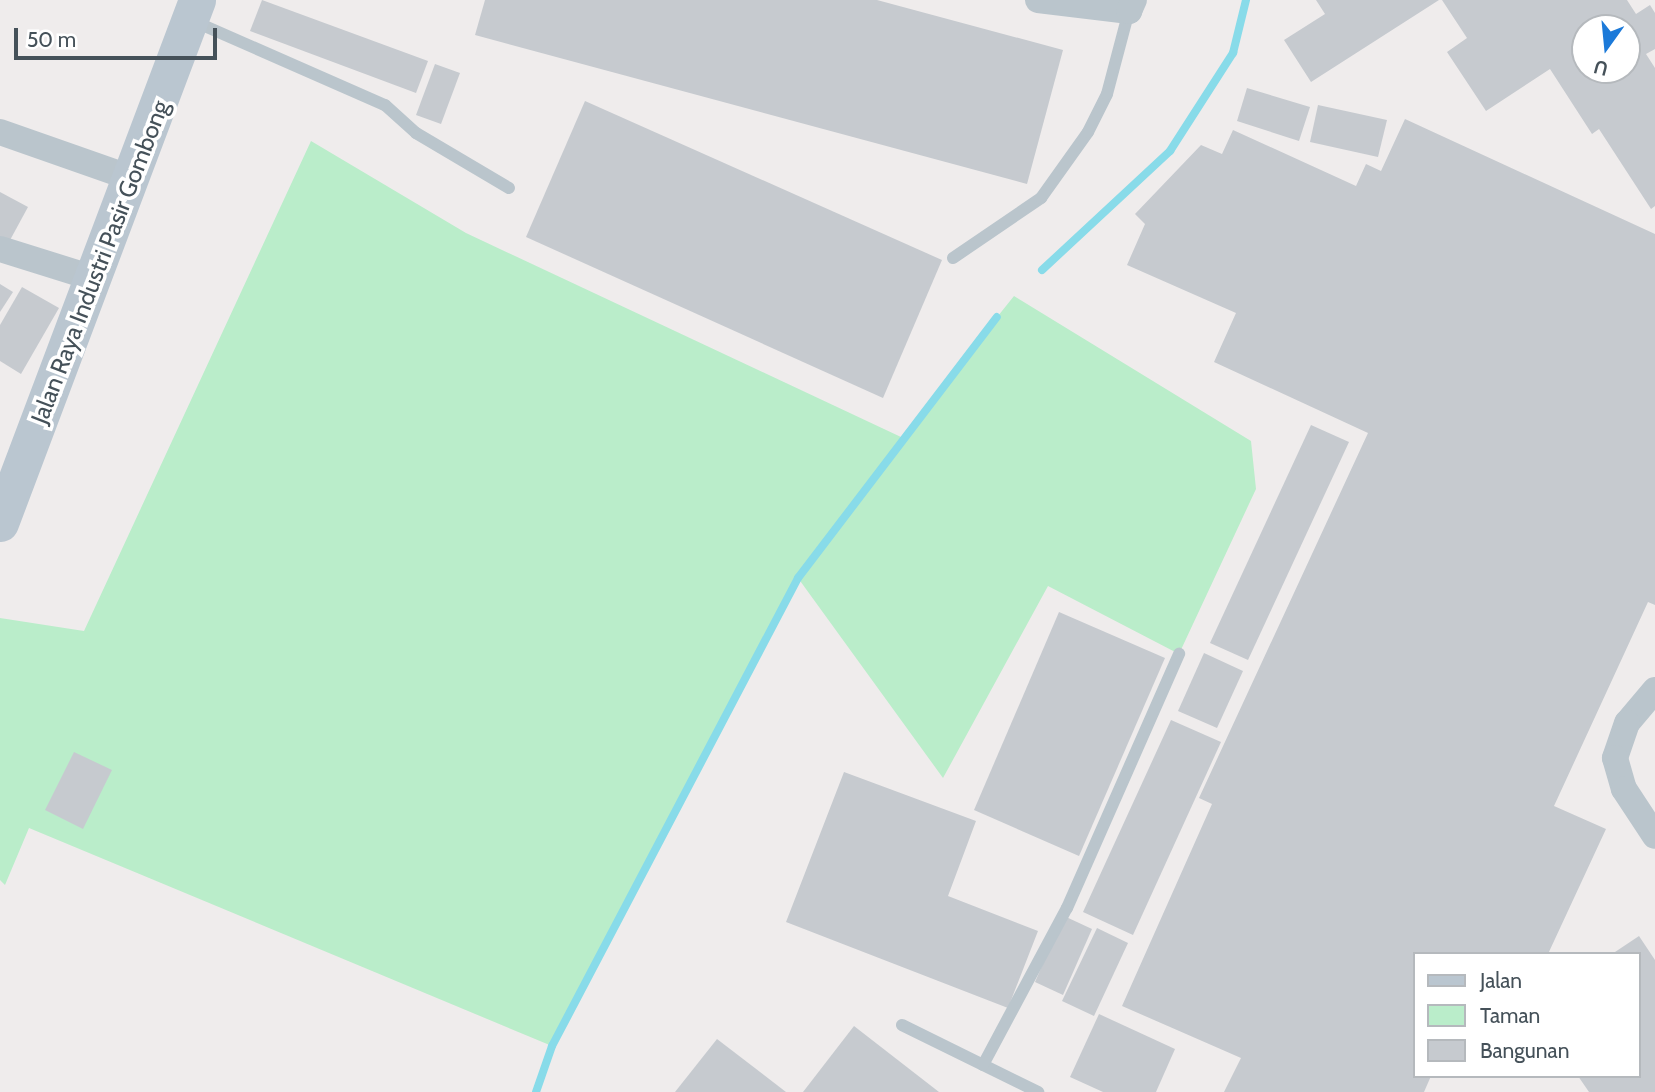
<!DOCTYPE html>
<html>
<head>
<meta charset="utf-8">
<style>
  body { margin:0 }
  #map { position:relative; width:1655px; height:1092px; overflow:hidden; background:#efecec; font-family:Cabin,sans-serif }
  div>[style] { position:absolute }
  .green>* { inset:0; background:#baedca }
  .stream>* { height:8px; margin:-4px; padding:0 4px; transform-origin:4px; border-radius:4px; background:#88dbe9 }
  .building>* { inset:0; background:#c6cacf }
  .lane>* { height:12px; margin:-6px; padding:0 6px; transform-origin:6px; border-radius:6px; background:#bac5cc }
  .street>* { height:26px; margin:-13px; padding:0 13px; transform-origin:13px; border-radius:13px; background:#bac5cc }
  .secondary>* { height:37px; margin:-18.5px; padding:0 18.5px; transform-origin:18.5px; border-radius:18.5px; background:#bac6d0 }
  span { translate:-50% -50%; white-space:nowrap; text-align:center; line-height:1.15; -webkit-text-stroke:7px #fff; paint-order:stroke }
  .street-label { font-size:24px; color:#455159 }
  .legend { position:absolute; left:1413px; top:952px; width:228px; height:126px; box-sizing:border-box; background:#fff; border:2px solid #b5b9bd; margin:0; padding:9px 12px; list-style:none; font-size:21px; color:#455159 }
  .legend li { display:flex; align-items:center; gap:14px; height:35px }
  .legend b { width:35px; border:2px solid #b5b9bd }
  .north { position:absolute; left:1571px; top:14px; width:70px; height:70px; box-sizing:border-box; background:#fff; border:2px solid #b5b9bd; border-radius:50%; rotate:195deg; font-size:19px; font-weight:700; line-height:28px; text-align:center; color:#455159 }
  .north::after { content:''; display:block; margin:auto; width:24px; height:32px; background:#1c7ad9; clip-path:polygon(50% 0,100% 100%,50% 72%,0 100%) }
  .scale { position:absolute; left:14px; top:28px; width:203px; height:32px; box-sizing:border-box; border:4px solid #455159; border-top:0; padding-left:9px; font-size:21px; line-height:24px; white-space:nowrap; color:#455159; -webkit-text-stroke:5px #fff; paint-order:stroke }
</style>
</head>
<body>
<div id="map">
  <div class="green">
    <i style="clip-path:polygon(311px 141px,466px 233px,901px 437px,1014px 296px,1251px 441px,1256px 489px,1179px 654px,1048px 586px,943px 778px,798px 578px,552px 1046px,29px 828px,5px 885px,0 880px,0 618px,84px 631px)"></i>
  </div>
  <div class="stream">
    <i style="left:1042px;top:270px;width:175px;rotate:-42.9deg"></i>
    <i style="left:1170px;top:151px;width:117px;rotate:-57.3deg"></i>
    <i style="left:1233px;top:53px;width:55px;rotate:-76.2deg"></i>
    <i style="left:536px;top:1092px;width:49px;rotate:-70.8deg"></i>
    <i style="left:552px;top:1046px;width:529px;rotate:-62.27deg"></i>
    <i style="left:798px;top:578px;width:328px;rotate:-52.7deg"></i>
  </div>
  <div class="building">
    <i style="clip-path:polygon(262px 0,428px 61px,416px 93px,250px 31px)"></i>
    <i style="clip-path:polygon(485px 0,877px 0,1063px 50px,1027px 184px,475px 35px)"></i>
    <i style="clip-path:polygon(1316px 0,1439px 0,1311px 82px,1284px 40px,1325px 14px)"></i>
    <i style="clip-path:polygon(evenodd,1442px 0,1627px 0,1636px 14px,1650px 5px,1655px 13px,1655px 49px,1646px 54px,1655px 68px,1655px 206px,1651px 209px,1599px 129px,1592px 134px,1550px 69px,1486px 111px,1447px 52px,1467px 38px,1442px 0,1585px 28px,1627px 28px,1627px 70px,1585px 70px,1585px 28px)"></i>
    <i style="clip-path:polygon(435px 64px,460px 73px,441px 124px,416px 115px)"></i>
    <i style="clip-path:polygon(1247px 88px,1310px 107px,1299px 141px,1237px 121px)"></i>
    <i style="clip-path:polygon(585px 101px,942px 260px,883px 398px,526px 237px)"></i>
    <i style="clip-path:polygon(1318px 105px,1387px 120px,1378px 157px,1310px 142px)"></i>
    <i style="clip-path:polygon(1405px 119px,1655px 234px,1655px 605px,1648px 602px,1554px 806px,1606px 829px,1548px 954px,1415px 954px,1415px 1076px,1431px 1076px,1424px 1092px,1224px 1092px,1241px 1058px,1122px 1006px,1212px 804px,1199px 798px,1368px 433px,1214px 362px,1236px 313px,1127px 265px,1145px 224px,1135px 214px,1201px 145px,1222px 154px,1233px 130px,1356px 186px,1366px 164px,1381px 171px)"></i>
    <i style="clip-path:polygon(0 192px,28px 207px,9px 242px,0 237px)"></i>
    <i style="clip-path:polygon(0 284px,13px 292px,0 312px)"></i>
    <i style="clip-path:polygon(22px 287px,59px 308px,21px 374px,0 361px,0 325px)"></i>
    <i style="clip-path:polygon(1311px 425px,1349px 442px,1248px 660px,1210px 643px)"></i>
    <i style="clip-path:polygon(1059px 612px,1165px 658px,1079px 856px,974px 810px)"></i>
    <i style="clip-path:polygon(1204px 653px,1243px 671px,1217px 728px,1178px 711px)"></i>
    <i style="clip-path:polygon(1171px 720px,1221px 742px,1133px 935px,1083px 912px)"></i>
    <i style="clip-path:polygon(74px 752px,112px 770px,83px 829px,45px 810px)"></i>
    <i style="clip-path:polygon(844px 772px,976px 821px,948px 896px,1038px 931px,1008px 1008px,786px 922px)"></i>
    <i style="clip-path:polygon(1064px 916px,1092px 929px,1063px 995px,1035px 982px)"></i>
    <i style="clip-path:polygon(1097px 928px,1128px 943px,1094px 1016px,1062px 1001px)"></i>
    <i style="clip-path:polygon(1639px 936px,1655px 960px,1655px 1092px,1589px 1092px,1578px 1076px,1639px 1076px,1639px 954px,1612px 954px)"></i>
    <i style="clip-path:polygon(1099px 1014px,1175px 1049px,1156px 1092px,1103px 1092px,1070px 1077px)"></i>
    <i style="clip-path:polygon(854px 1026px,939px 1092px,803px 1092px)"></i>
    <i style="clip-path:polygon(717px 1039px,786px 1092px,675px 1092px)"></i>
  </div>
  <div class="lane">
    <i style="left:191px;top:20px;width:212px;rotate:23.7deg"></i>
    <i style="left:385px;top:105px;width:42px;rotate:42.1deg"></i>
    <i style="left:416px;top:133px;width:108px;rotate:30.6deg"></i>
    <i style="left:953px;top:258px;width:107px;rotate:-34.3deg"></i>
    <i style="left:1041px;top:198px;width:81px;rotate:-54.5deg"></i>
    <i style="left:1088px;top:132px;width:42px;rotate:-63.4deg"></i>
    <i style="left:1107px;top:94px;width:86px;rotate:-75.2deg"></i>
    <i style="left:902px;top:1025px;width:152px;rotate:26.2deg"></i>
    <i style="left:983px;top:1065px;width:178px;rotate:-61.9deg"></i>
    <i style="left:1067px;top:908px;width:278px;rotate:-66.2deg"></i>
  </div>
  <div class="street">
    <i style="left:1038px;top:0;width:92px;rotate:6.9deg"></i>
    <i style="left:1129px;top:11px;width:12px;rotate:-66deg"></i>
    <i style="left:0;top:132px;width:139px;rotate:19.3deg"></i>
    <i style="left:0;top:249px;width:97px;rotate:17.3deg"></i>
    <i style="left:1655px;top:690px;width:43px;rotate:130.3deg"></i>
    <i style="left:1627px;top:723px;width:37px;rotate:109deg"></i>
    <i style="left:1615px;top:758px;width:32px;rotate:74deg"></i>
    <i style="left:1624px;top:789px;width:56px;rotate:56.6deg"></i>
  </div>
  <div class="secondary">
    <i style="left:0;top:523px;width:559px;rotate:-69.36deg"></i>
  </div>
  <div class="street-label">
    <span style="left:100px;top:262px;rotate:-69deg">Jalan Raya Industri Pasir Gombong</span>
  </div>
  <ul class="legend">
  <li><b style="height:9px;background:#bac6d0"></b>Jalan</li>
  <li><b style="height:19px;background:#baedca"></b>Taman</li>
  <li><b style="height:19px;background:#c6cacf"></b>Bangunan</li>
  </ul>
  <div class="north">U</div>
  <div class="scale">50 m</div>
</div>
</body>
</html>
